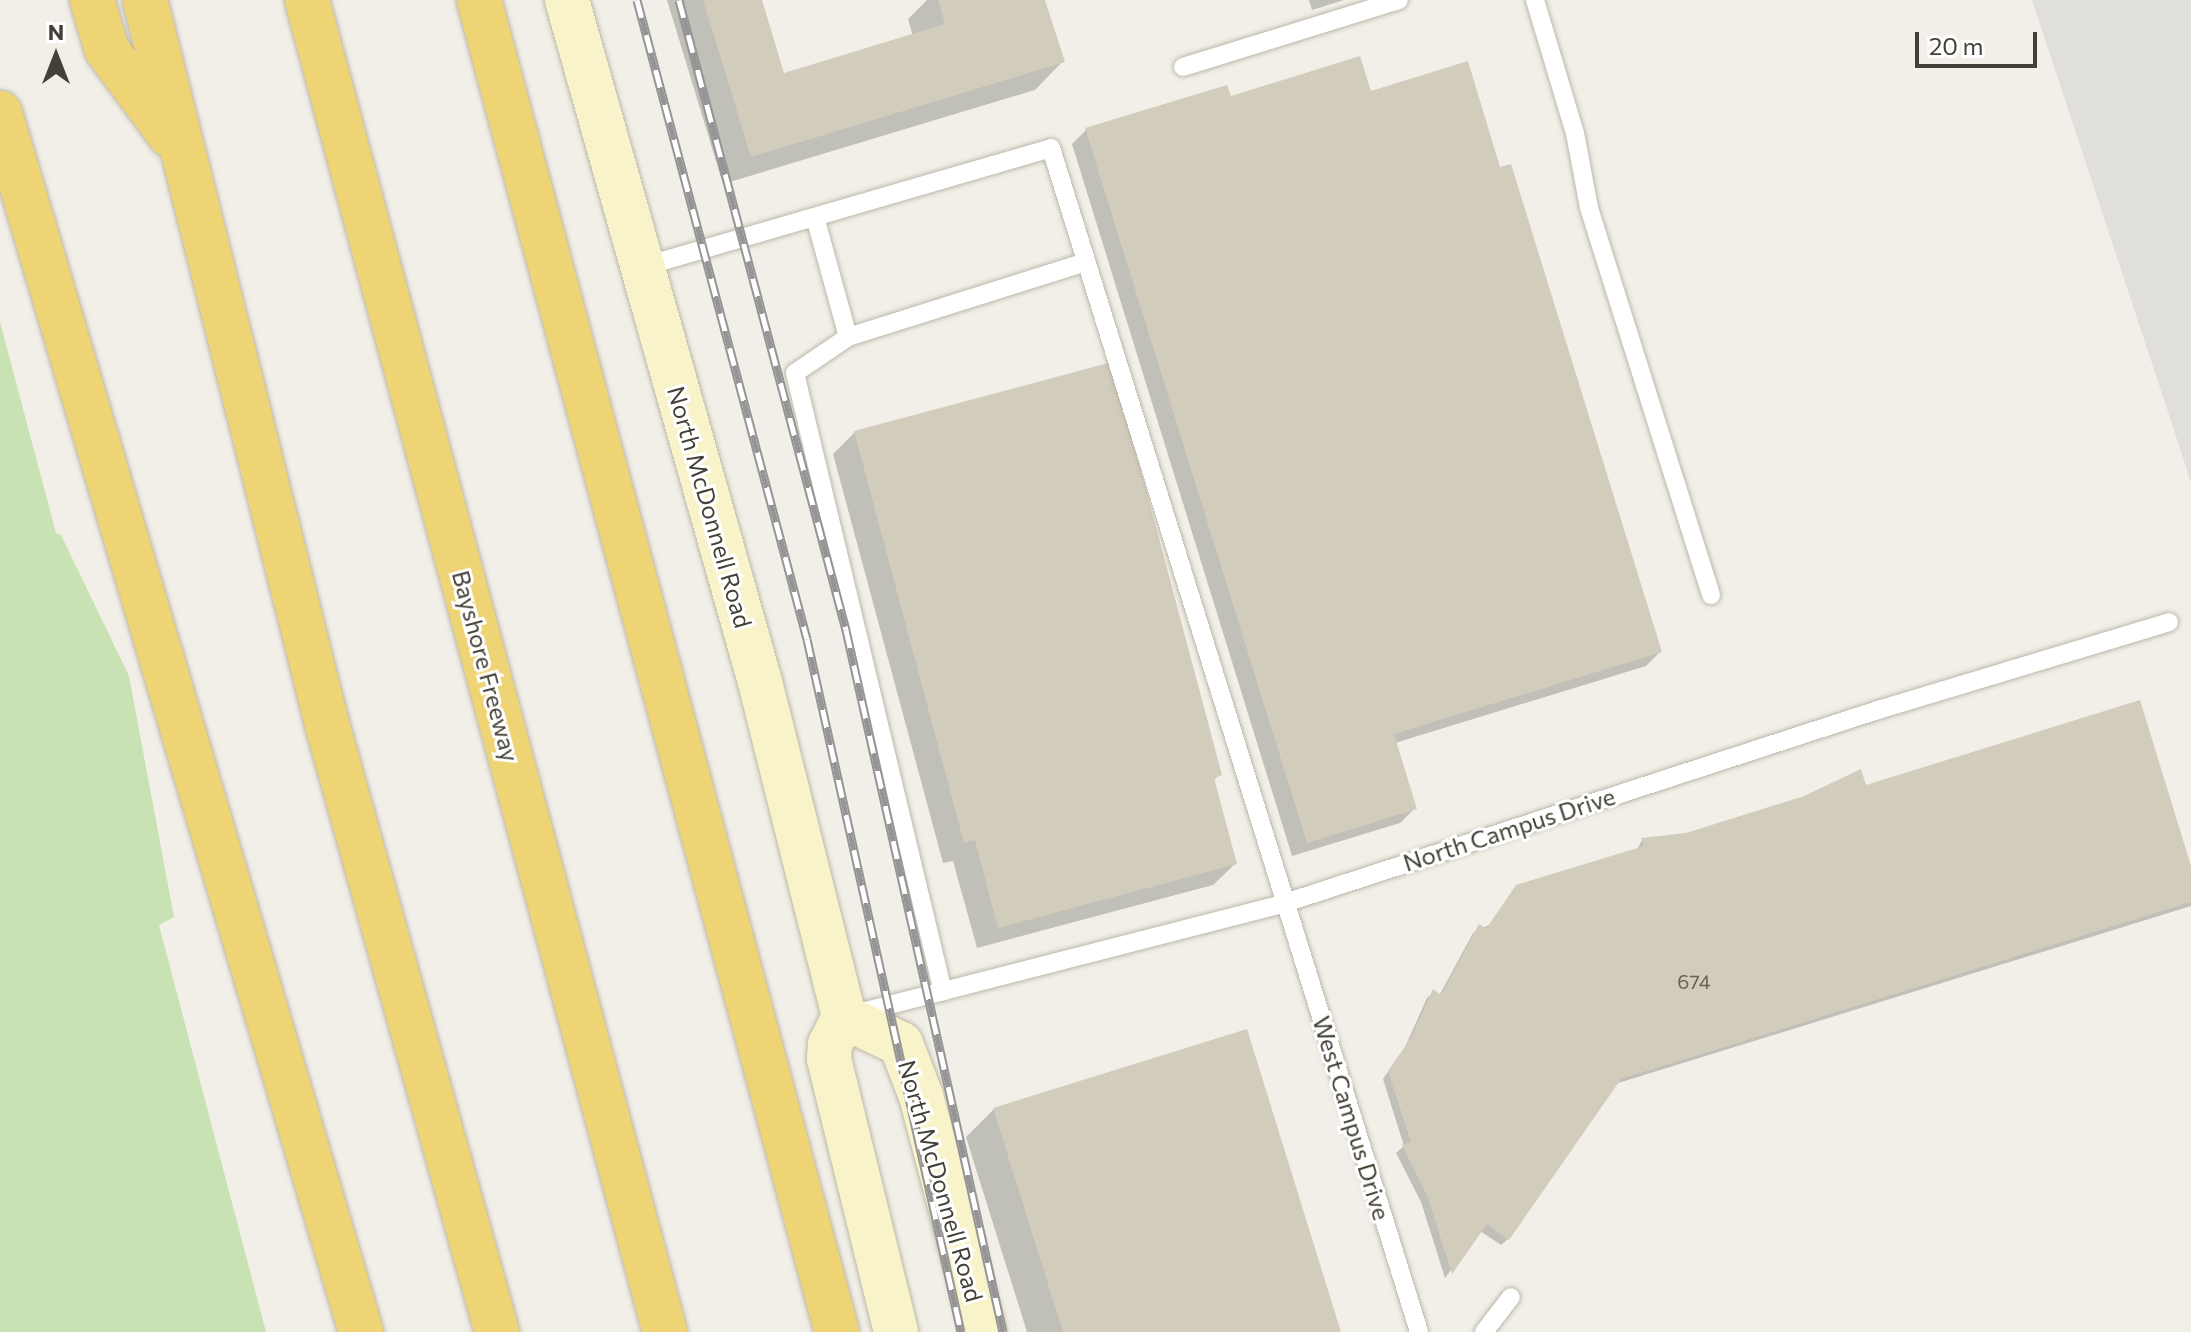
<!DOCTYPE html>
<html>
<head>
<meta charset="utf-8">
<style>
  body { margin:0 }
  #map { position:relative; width:2191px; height:1332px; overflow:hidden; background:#f1efe7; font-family:Commissioner,sans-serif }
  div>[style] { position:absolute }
  .green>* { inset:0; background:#c8e2b4 }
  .parking>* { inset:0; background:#e0dfdb }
  .shadow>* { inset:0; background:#0003 }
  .building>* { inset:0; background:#d2ccbd }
  .roads { filter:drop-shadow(0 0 2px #bcb8aa) drop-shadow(0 0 2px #bcb8aa) }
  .lane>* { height:18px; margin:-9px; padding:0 9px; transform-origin:9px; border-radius:9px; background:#fff }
  .secondary>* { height:44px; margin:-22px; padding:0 22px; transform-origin:22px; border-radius:22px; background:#f9f3ca }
  .highway>* { height:44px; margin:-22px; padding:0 22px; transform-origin:22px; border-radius:22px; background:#eed475 }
  .rail>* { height:9px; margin-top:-4.5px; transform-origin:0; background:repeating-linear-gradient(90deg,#fff 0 18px,#959595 0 36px); box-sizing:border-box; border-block:2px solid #959595 }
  span { translate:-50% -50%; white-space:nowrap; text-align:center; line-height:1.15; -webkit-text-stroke:6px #fff; paint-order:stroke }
  .number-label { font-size:20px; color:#686358 }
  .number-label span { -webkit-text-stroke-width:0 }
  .street-label { font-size:24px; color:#444037 }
  .north { position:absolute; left:16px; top:16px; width:80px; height:80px; -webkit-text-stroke:6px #fff; paint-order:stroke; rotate:0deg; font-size:22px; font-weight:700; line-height:32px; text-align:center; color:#444037 }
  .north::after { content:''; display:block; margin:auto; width:28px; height:36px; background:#444037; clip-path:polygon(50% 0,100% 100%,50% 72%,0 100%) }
  .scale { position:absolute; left:1915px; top:32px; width:122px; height:36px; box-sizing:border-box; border:4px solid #444037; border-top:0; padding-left:10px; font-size:24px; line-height:28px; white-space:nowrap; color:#444037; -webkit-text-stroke:6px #fff; paint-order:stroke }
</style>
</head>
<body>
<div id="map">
  <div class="green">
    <i style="clip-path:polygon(0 322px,56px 533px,61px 535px,129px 676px,174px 917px,159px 925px,266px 1332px,0 1332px)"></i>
  </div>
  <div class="parking">
    <i style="clip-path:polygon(2032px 0,2191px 0,2191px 483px,2172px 424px)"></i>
  </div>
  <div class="shadow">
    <i style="clip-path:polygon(667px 0,760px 0,783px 75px,913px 36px,908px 19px,927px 0,1043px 0,1062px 62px,1035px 90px,723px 184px)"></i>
    <i style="clip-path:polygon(1309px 0,1344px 0,1312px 10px)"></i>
    <i style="clip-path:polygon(1369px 94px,1499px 169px,1660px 652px,1646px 666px,1395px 743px,1415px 808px,1400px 823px,1292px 856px,1072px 144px,1086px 130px,1229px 98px)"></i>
    <i style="clip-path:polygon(855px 432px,1220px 774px,1213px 781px,1235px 864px,1213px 885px,977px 948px,953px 861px,943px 863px,833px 454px)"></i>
    <i style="clip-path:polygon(1864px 788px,2191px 872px,2191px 906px,1615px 1084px,1508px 1239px,1501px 1245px,1480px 1231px,1445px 1278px,1421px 1202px,1396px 1153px,1404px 1146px,1383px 1079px,1405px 1047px,1427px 998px,1434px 992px,1439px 996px,1473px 933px,1637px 850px,1642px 840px,1686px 835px)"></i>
    <i style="clip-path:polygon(994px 1109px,1339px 1332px,1027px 1332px,966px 1137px)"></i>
  </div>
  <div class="building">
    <i style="clip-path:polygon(703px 0,762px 0,784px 73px,945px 24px,938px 0,1045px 0,1065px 62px,751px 157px)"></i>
    <i style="clip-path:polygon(1360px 56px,1371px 91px,1468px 61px,1500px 167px,1511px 164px,1662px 652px,1394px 734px,1417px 809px,1307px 843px,1085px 128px,1227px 85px,1231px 96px)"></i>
    <i style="clip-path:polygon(1112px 362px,1222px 775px,1214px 778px,1237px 864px,998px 928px,975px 840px,964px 843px,854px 431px)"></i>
    <i style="clip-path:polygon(2140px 700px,2191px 866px,2191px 902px,1621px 1079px,1509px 1240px,1487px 1224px,1452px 1274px,1427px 1195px,1402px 1145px,1411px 1142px,1388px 1071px,1411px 1038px,1433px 989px,1441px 995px,1479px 924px,1486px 929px,1516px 885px,1644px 846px,1641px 838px,1686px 833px,1804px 796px,1861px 769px,1866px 785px)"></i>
    <i style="clip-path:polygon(1247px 1029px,1341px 1332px,1063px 1332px,993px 1108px)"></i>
  </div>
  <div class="roads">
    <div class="lane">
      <i style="left:1535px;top:0;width:139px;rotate:73.3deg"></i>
      <i style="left:1575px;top:133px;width:76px;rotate:79.4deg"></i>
      <i style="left:1589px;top:208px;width:406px;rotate:72.5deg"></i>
      <i style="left:1183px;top:67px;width:226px;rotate:-17.2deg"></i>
      <i style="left:815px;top:217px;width:124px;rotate:74.6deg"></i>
      <i style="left:848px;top:337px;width:250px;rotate:-17.5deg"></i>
      <i style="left:642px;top:267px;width:426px;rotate:-16.2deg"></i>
      <i style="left:1051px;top:148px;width:1240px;rotate:72.73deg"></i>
      <i style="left:848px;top:337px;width:64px;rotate:145.8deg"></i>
      <i style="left:795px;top:373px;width:636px;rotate:76.55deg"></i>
      <i style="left:854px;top:1014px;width:445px;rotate:-14.4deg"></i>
      <i style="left:1285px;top:903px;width:624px;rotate:-18.03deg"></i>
      <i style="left:1878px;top:710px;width:304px;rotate:-16.8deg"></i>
      <i style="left:1484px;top:1332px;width:44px;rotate:-52.4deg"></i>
    </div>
    <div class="secondary">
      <i style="left:567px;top:0;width:709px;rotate:74.2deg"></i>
      <i style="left:760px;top:682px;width:345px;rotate:75.9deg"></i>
      <i style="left:844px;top:1017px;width:63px;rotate:25.3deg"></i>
      <i style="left:901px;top:1044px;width:56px;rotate:69deg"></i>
      <i style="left:921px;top:1096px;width:244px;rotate:75.1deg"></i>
      <i style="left:844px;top:1017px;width:30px;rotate:117deg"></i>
      <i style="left:830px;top:1044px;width:15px;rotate:94deg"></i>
      <i style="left:829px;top:1059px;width:281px;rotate:76.2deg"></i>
    </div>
    <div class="highway">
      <i style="left:92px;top:0;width:52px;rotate:73.3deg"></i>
      <i style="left:107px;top:50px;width:106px;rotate:53.5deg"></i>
      <i style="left:145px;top:0;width:747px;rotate:75.89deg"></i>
      <i style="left:327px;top:724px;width:631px;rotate:74.38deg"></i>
      <i style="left:307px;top:0;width:1379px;rotate:74.96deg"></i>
      <i style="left:479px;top:0;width:1379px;rotate:74.96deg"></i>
      <i style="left:0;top:113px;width:1271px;rotate:73.5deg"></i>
    </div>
  </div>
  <div class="rail">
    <i style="left:637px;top:0;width:661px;rotate:75.1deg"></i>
    <i style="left:807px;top:639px;width:710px;rotate:77.47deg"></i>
    <i style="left:679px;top:0;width:652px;rotate:75.15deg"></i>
    <i style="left:846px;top:630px;width:719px;rotate:77.39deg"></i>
  </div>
  <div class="number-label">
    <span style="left:1694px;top:981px">674</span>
  </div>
  <div class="street-label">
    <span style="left:710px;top:507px;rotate:74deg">North McDonnell Road</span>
    <span style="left:486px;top:666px;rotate:75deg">Bayshore Freeway</span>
    <span style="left:1509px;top:829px;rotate:-18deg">North Campus Drive</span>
    <span style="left:1352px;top:1118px;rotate:73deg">West Campus Drive</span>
    <span style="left:941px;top:1181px;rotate:74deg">North McDonnell Road</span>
  </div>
  <div class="north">N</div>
  <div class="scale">20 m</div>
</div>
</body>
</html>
